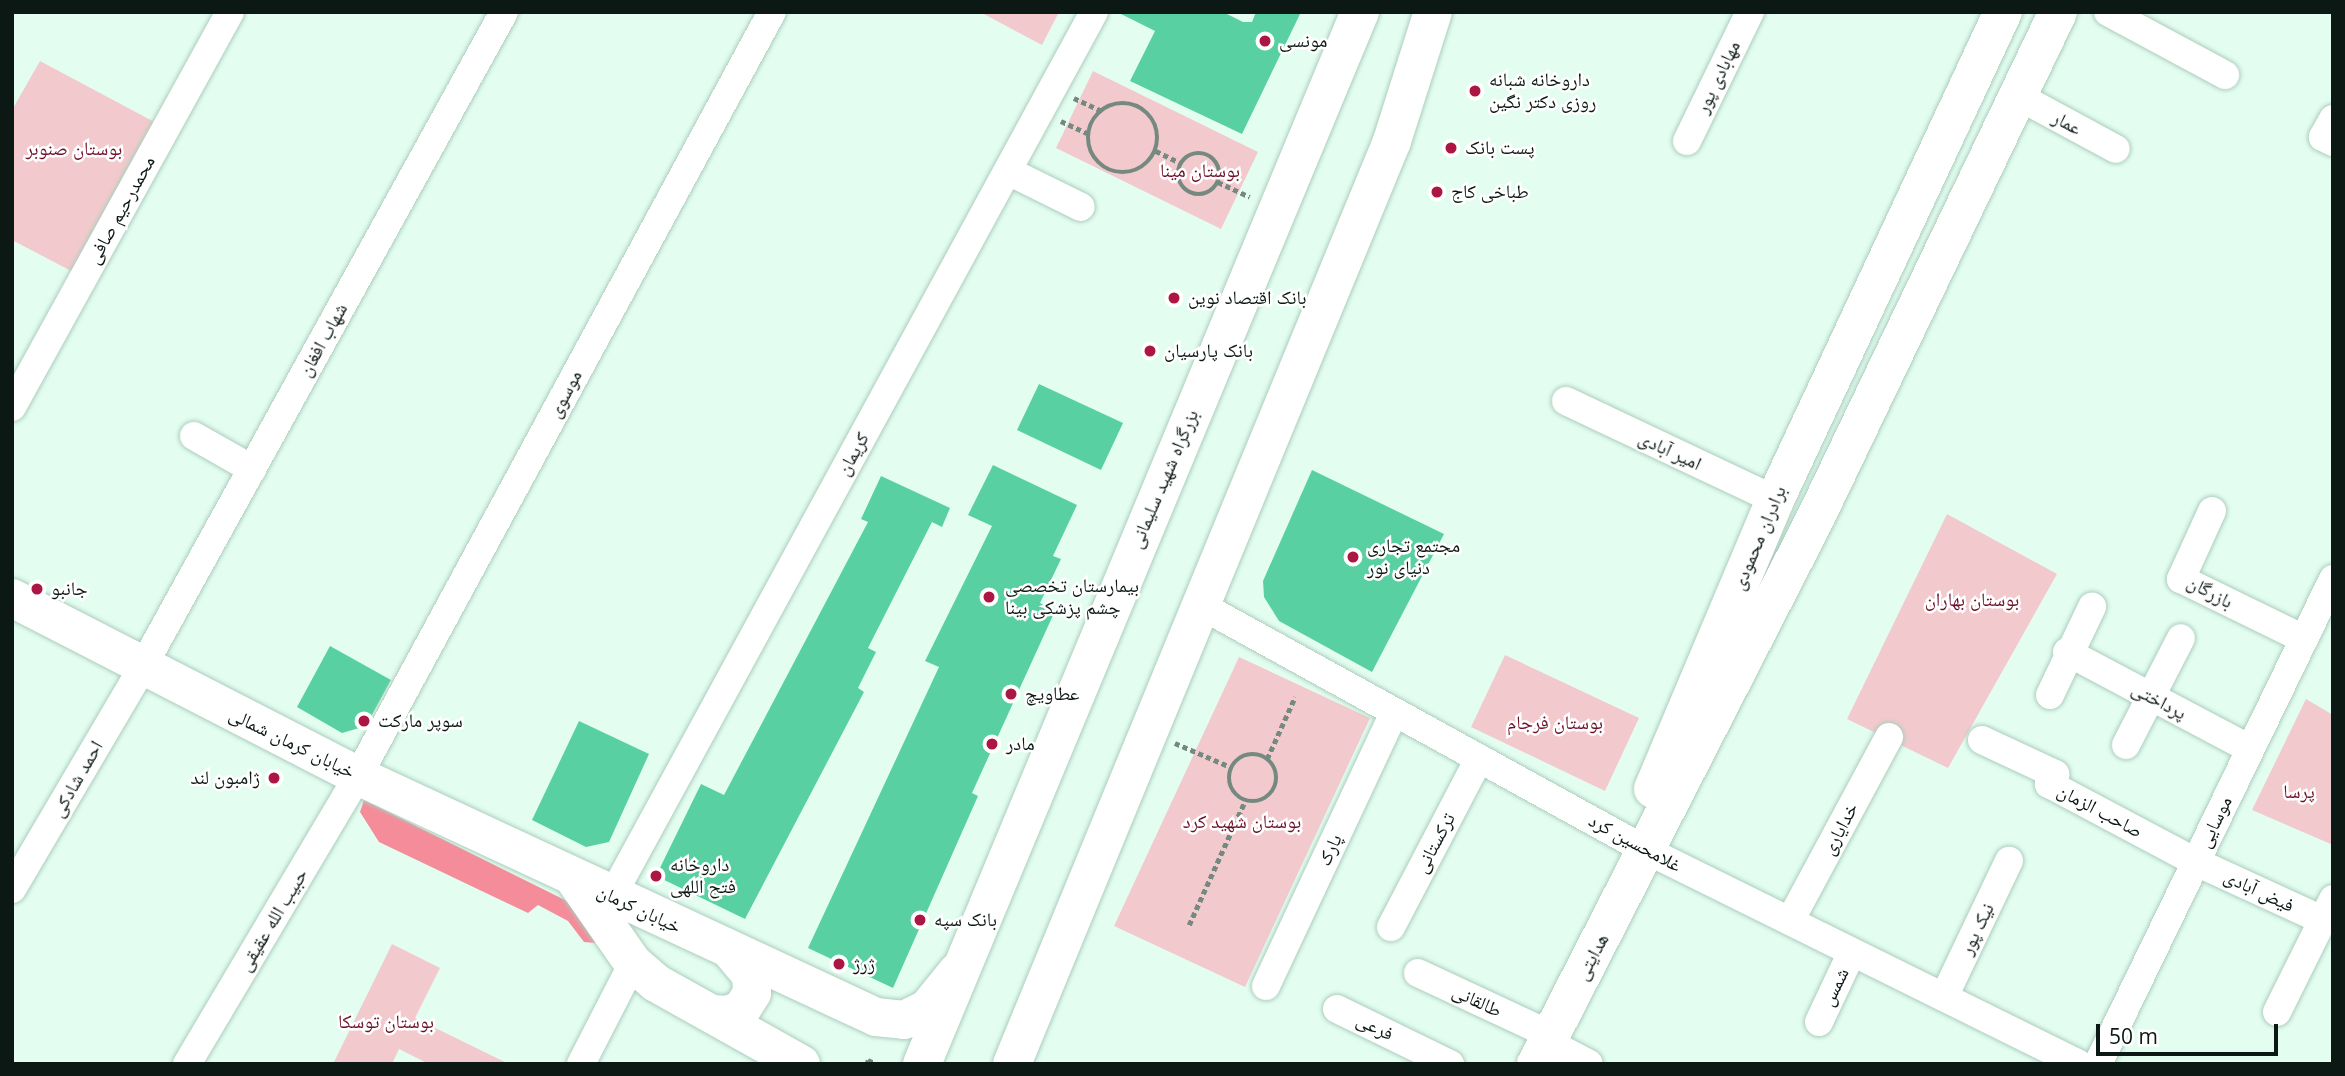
<!DOCTYPE html>
<html>
<head>
<meta charset="utf-8">
<style>
  body { margin:0 }
  #map { position:relative; width:2345px; height:1076px; overflow:hidden; background:#e3fef1; font-family:"Open Sans","Noto Naskh Arabic",sans-serif }
  div>[style] { position:absolute }
  .green>* { inset:0; background:#f2cacd }
  .forest>* { inset:0; background:#f58c9a }
  .building>* { inset:0; background:#59d0a2 }
  .path>* { height:4.5px; margin-top:-2.25px; transform-origin:0; background:repeating-linear-gradient(90deg,#768980 0 5px,transparent 0 8.5px) }
  .path>.ring { margin:-2.25px; padding:0; box-sizing:content-box; background:none; border:4.5px solid #768980; border-radius:50% }
  .roads { filter:drop-shadow(0 0 2px #accdbd) drop-shadow(0 0 2px #accdbd) }
  .street>* { height:28px; margin:-14px; padding:0 14px; transform-origin:14px; border-radius:14px; background:#fff }
  .secondary>* { height:38px; margin:-19px; padding:0 19px; transform-origin:19px; border-radius:19px; background:#fff }
  .highway>* { height:38px; margin:-19px; padding:0 19px; transform-origin:19px; border-radius:19px; background:#fff }
  .dots>* { width:19px; height:19px; translate:-50% -50%; box-sizing:border-box; border:4px solid #fff; border-radius:50% }
  span { translate:-50% -50%; white-space:nowrap; text-align:center; line-height:1.15; -webkit-text-stroke:5px #fff; paint-order:stroke }
  .poi-label { font-size:19px; color:#0c1813 }
  .left { translate:0 -50%; text-align:left }
  .right { translate:-100% -50%; text-align:right }
  .street-label { font-size:19px; color:#0c1813 }
  .park-label { font-size:19px; color:#6d1029 }
  .frame { position:absolute; inset:0; border:14px solid #0c1813; pointer-events:none }
  .scale { position:absolute; left:2096px; top:1024px; width:182px; height:32px; box-sizing:border-box; border:4px solid #0c1813; border-top:0; padding-left:9px; font-size:21px; line-height:24px; white-space:nowrap; color:#0c1813; -webkit-text-stroke:5px #fff; paint-order:stroke }
</style>
</head>
<body>
<div id="map">
  <div class="green">
    <i style="clip-path:polygon(980px 12px,1059px 12px,1042px 45px)"></i>
    <i style="clip-path:polygon(40px 61px,160px 125px,75px 273px,12px 240px,12px 110px)"></i>
    <i style="clip-path:polygon(1093px 71px,1258px 152px,1221px 229px,1056px 148px)"></i>
    <i style="clip-path:polygon(1947px 514px,2057px 574px,1948px 768px,1847px 719px)"></i>
    <i style="clip-path:polygon(1505px 655px,1639px 718px,1605px 791px,1471px 727px)"></i>
    <i style="clip-path:polygon(1239px 657px,1370px 718px,1245px 987px,1114px 926px)"></i>
    <i style="clip-path:polygon(2306px 699px,2333px 715px,2333px 845px,2252px 810px)"></i>
    <i style="clip-path:polygon(392px 944px,440px 968px,415px 1018px,509px 1064px,429px 1064px,399px 1049px,392px 1064px,333px 1064px)"></i>
  </div>
  <div class="forest">
    <i style="clip-path:polygon(364px 800px,581px 908px,596px 943px,584px 942px,568px 921px,538px 905px,528px 913px,379px 842px,360px 812px)"></i>
  </div>
  <div class="building">
    <i style="clip-path:polygon(1117px 12px,1223px 12px,1243px 22px,1252px 22px,1256px 12px,1301px 12px,1242px 134px,1130px 81px,1155px 31px)"></i>
    <i style="clip-path:polygon(1039px 384px,1123px 423px,1101px 470px,1017px 430px)"></i>
    <i style="clip-path:polygon(993px 465px,1077px 505px,1053px 556px,1061px 559px,1040px 603px,1055px 611px,972px 793px,978px 796px,893px 988px,808px 948px,939px 667px,925px 661px,992px 526px,968px 515px)"></i>
    <i style="clip-path:polygon(1312px 470px,1444px 534px,1372px 672px,1279px 621px,1264px 597px,1263px 581px)"></i>
    <i style="clip-path:polygon(881px 476px,950px 508px,942px 527px,932px 522px,868px 648px,876px 652px,858px 688px,864px 692px,745px 919px,656px 876px,701px 784px,724px 795px,868px 522px,861px 519px)"></i>
    <i style="clip-path:polygon(330px 646px,391px 680px,366px 726px,342px 733px,297px 707px)"></i>
    <i style="clip-path:polygon(579px 721px,649px 754px,609px 842px,586px 847px,532px 820px)"></i>
  </div>
  <div class="path">
    <i style="left:1074px;top:98px;width:31px;rotate:25deg"></i>
    <i class="ring" style="left:1088px;top:103px;width:65.5px;height:65.5px"></i>
    <i style="left:1061px;top:121px;width:31px;rotate:25deg"></i>
    <i style="left:1156px;top:151px;width:28px;rotate:26deg"></i>
    <i class="ring" style="left:1178px;top:153px;width:37.5px;height:37.5px"></i>
    <i style="left:1218px;top:182px;width:35px;rotate:25deg"></i>
    <i style="left:1175px;top:743px;width:63px;rotate:23.3deg"></i>
    <i class="ring" style="left:1229px;top:754px;width:43.5px;height:43.5px"></i>
    <i style="left:1267px;top:759px;width:68px;rotate:-65.7deg"></i>
    <i style="left:1189px;top:925px;width:136px;rotate:-65.7deg"></i>
    <i style="left:867px;top:1064px;width:4px;rotate:-76deg"></i>
    <i style="left:868px;top:1060px;width:10px;rotate:24deg"></i>
  </div>
  <div class="roads">
    <div class="street">
      <i style="left:2108px;top:12px;width:133px;rotate:28.3deg"></i>
      <i style="left:2018px;top:96px;width:111px;rotate:28.4deg"></i>
      <i style="left:2333px;top:119px;width:21px;rotate:119deg"></i>
      <i style="left:2323px;top:137px;width:11px;rotate:27deg"></i>
      <i style="left:1687px;top:141px;width:144px;rotate:-64deg"></i>
      <i style="left:1008px;top:171px;width:81px;rotate:26.3deg"></i>
      <i style="left:1566px;top:401px;width:231px;rotate:25.3deg"></i>
      <i style="left:12px;top:407px;width:451px;rotate:-61.1deg"></i>
      <i style="left:194px;top:436px;width:67px;rotate:29.6deg"></i>
      <i style="left:2212px;top:511px;width:75px;rotate:114.5deg"></i>
      <i style="left:2181px;top:579px;width:137px;rotate:26deg"></i>
      <i style="left:1200px;top:605px;width:491px;rotate:28.8deg"></i>
      <i style="left:2067px;top:652px;width:207px;rotate:27.9deg"></i>
      <i style="left:2050px;top:695px;width:98px;rotate:-64.5deg"></i>
      <i style="left:1982px;top:740px;width:81px;rotate:25deg"></i>
      <i style="left:2055px;top:774px;width:12px;rotate:121deg"></i>
      <i style="left:2049px;top:784px;width:166px;rotate:28deg"></i>
      <i style="left:2196px;top:862px;width:139px;rotate:24.7deg"></i>
      <i style="left:2126px;top:745px;width:120px;rotate:-62.8deg"></i>
      <i style="left:1648px;top:851px;width:481px;rotate:26.3deg"></i>
      <i style="left:12px;top:889px;width:256px;rotate:-59.5deg"></i>
      <i style="left:142px;top:668px;width:749px;rotate:-61.11deg"></i>
      <i style="left:612px;top:896px;width:1007px;rotate:-61.4deg"></i>
      <i style="left:1790px;top:921px;width:209px;rotate:-61.7deg"></i>
      <i style="left:1391px;top:927px;width:190px;rotate:-62.4deg"></i>
      <i style="left:1418px;top:973px;width:130px;rotate:25deg"></i>
      <i style="left:1266px;top:986px;width:302px;rotate:-64.9deg"></i>
      <i style="left:1944px;top:997px;width:151px;rotate:-64.5deg"></i>
      <i style="left:1337px;top:1009px;width:126px;rotate:26deg"></i>
      <i style="left:2277px;top:1012px;width:126px;rotate:-63.6deg"></i>
      <i style="left:1819px;top:1022px;width:77px;rotate:-64.8deg"></i>
      <i style="left:1547px;top:1042px;width:47px;rotate:27.6deg"></i>
      <i style="left:187px;top:1064px;width:335px;rotate:-59.3deg"></i>
      <i style="left:358px;top:776px;width:869px;rotate:-61.55deg"></i>
      <i style="left:581px;top:1064px;width:114px;rotate:-62.8deg"></i>
      <i style="left:2098px;top:1064px;width:539px;rotate:-64.15deg"></i>
    </div>
    <div class="secondary">
      <i style="left:12px;top:598px;width:389px;rotate:27.2deg"></i>
      <i style="left:358px;top:776px;width:571px;rotate:24.95deg"></i>
      <i style="left:876px;top:1017px;width:28px;rotate:6deg"></i>
      <i style="left:904px;top:1020px;width:25px;rotate:-26deg"></i>
      <i style="left:927px;top:1009px;width:48px;rotate:-51deg"></i>
      <i style="left:1653px;top:789px;width:314px;rotate:-67.1deg"></i>
      <i style="left:1775px;top:500px;width:539px;rotate:-64.96deg"></i>
      <i style="left:575px;top:880px;width:101px;rotate:55.1deg"></i>
      <i style="left:633px;top:963px;width:30px;rotate:41deg"></i>
      <i style="left:656px;top:983px;width:166px;rotate:29.2deg"></i>
      <i style="left:713px;top:1014px;width:15px;rotate:4deg"></i>
      <i style="left:728px;top:1015px;width:15px;rotate:-23deg"></i>
      <i style="left:742px;top:1009px;width:19px;rotate:-58deg"></i>
      <i style="left:752px;top:993px;width:18px;rotate:-93deg"></i>
      <i style="left:751px;top:975px;width:33px;rotate:-130deg"></i>
      <i style="left:1536px;top:1064px;width:612px;rotate:-62.89deg"></i>
      <i style="left:1815px;top:519px;width:562px;rotate:-64.39deg"></i>
    </div>
    <div class="highway">
      <i style="left:922px;top:1064px;width:1140px;rotate:-67.4deg"></i>
      <i style="left:1012px;top:1064px;width:998px;rotate:-67.62deg"></i>
      <i style="left:1392px;top:141px;width:135px;rotate:-72.4deg"></i>
    </div>
  </div>
  <div class="dots">
    <i style="left:1265px;top:41px;background:#ab1642"></i>
    <i style="left:1475px;top:91px;background:#ab1642"></i>
    <i style="left:1451px;top:148px;background:#ab1642"></i>
    <i style="left:1437px;top:192px;background:#ab1642"></i>
    <i style="left:1174px;top:298px;background:#ab1642"></i>
    <i style="left:1150px;top:351px;background:#ab1642"></i>
    <i style="left:1353px;top:557px;background:#ab1642"></i>
    <i style="left:37px;top:589px;background:#ab1642"></i>
    <i style="left:989px;top:597px;background:#ab1642"></i>
    <i style="left:1011px;top:694px;background:#ab1642"></i>
    <i style="left:364px;top:721px;background:#ab1642"></i>
    <i style="left:992px;top:744px;background:#ab1642"></i>
    <i style="left:274px;top:778px;background:#ab1642"></i>
    <i style="left:656px;top:876px;background:#ab1642"></i>
    <i style="left:920px;top:920px;background:#ab1642"></i>
    <i style="left:839px;top:964px;background:#ab1642"></i>
  </div>
  <div class="poi-label">
    <span class="left" style="left:1279px;top:41px">مونسی</span>
    <span class="left" style="left:1489px;top:91px">داروخانه شبانه<br>روزی دکتر نگین</span>
    <span class="left" style="left:1465px;top:148px">پست بانک</span>
    <span class="left" style="left:1451px;top:192px">طباخی کاج</span>
    <span class="left" style="left:1188px;top:298px">بانک اقتصاد نوین</span>
    <span class="left" style="left:1164px;top:351px">بانک پارسیان</span>
    <span class="left" style="left:1367px;top:557px">مجتمع تجاری<br>دنیای نور</span>
    <span class="left" style="left:1005px;top:597px">بیمارستان تخصصی<br>چشم پزشکی بینا</span>
    <span class="left" style="left:51px;top:589px">جانبو</span>
    <span class="left" style="left:1025px;top:694px">عطاویچ</span>
    <span class="left" style="left:378px;top:721px">سوپر مارکت</span>
    <span class="left" style="left:1006px;top:744px">مادر</span>
    <span class="right" style="left:260px;top:778px">ژامبون لند</span>
    <span class="left" style="left:670px;top:876px">داروخانه<br>فتح اللهی</span>
    <span class="left" style="left:934px;top:920px">بانک سپه</span>
    <span class="left" style="left:853px;top:964px">ژرژ</span>
  </div>
  <div class="street-label">
    <span style="left:1718px;top:77px;rotate:-64deg">مهابادی پور</span>
    <span style="left:2067px;top:123px;rotate:28deg">عمار</span>
    <span style="left:121px;top:210px;rotate:-61deg">محمدرحیم صافی</span>
    <span style="left:323px;top:340px;rotate:-61deg">شهاب افغان</span>
    <span style="left:565px;top:394px;rotate:-62deg">موسوی</span>
    <span style="left:1670px;top:451px;rotate:25deg">امیر آبادی</span>
    <span style="left:853px;top:454px;rotate:-61deg">کریمان</span>
    <span style="left:1164px;top:479px;rotate:-67deg">بزرگراه شهید سلیمانی</span>
    <span style="left:1759px;top:538px;rotate:-67deg">برادران محمودی</span>
    <span style="left:2210px;top:592px;rotate:28deg">بازرگان</span>
    <span style="left:2159px;top:701px;rotate:28deg">پرداختی</span>
    <span style="left:292px;top:743px;rotate:26deg">خیابان کرمان شمالی</span>
    <span style="left:77px;top:779px;rotate:-60deg">احمد شادکی</span>
    <span style="left:2100px;top:811px;rotate:28deg">صاحب الزمان</span>
    <span style="left:2215px;top:822px;rotate:-64deg">موسایی</span>
    <span style="left:1840px;top:829px;rotate:-62deg">خدایاری</span>
    <span style="left:1435px;top:843px;rotate:-62deg">ترکستانی</span>
    <span style="left:1635px;top:843px;rotate:28deg">غلامحسین کرد</span>
    <span style="left:1330px;top:850px;rotate:-65deg">پارک</span>
    <span style="left:2259px;top:891px;rotate:25deg">فیض آبادی</span>
    <span style="left:639px;top:909px;rotate:25deg">خیابان کرمان</span>
    <span style="left:273px;top:920px;rotate:-59deg">حبیب الله عقیقی</span>
    <span style="left:1977px;top:929px;rotate:-64deg">نیک پور</span>
    <span style="left:1592px;top:957px;rotate:-62deg">هدایتی</span>
    <span style="left:1835px;top:987px;rotate:-64deg">شمس</span>
    <span style="left:1477px;top:1001px;rotate:25deg">طالقانی</span>
    <span style="left:1375px;top:1027px;rotate:26deg">فرعی</span>
  </div>
  <div class="park-label">
    <span style="left:74px;top:149px">بوستان صنوبر</span>
    <span style="left:1200px;top:171px">بوستان مینا</span>
    <span style="left:1972px;top:600px">بوستان بهاران</span>
    <span style="left:1555px;top:723px">بوستان فرجام</span>
    <span style="left:2299px;top:792px">پرسا</span>
    <span style="left:1242px;top:822px">بوستان شهید کرد</span>
    <span style="left:386px;top:1022px">بوستان توسکا</span>
  </div>
  <div class="frame"></div>
  <div class="scale">50 m</div>
</div>
</body>
</html>
